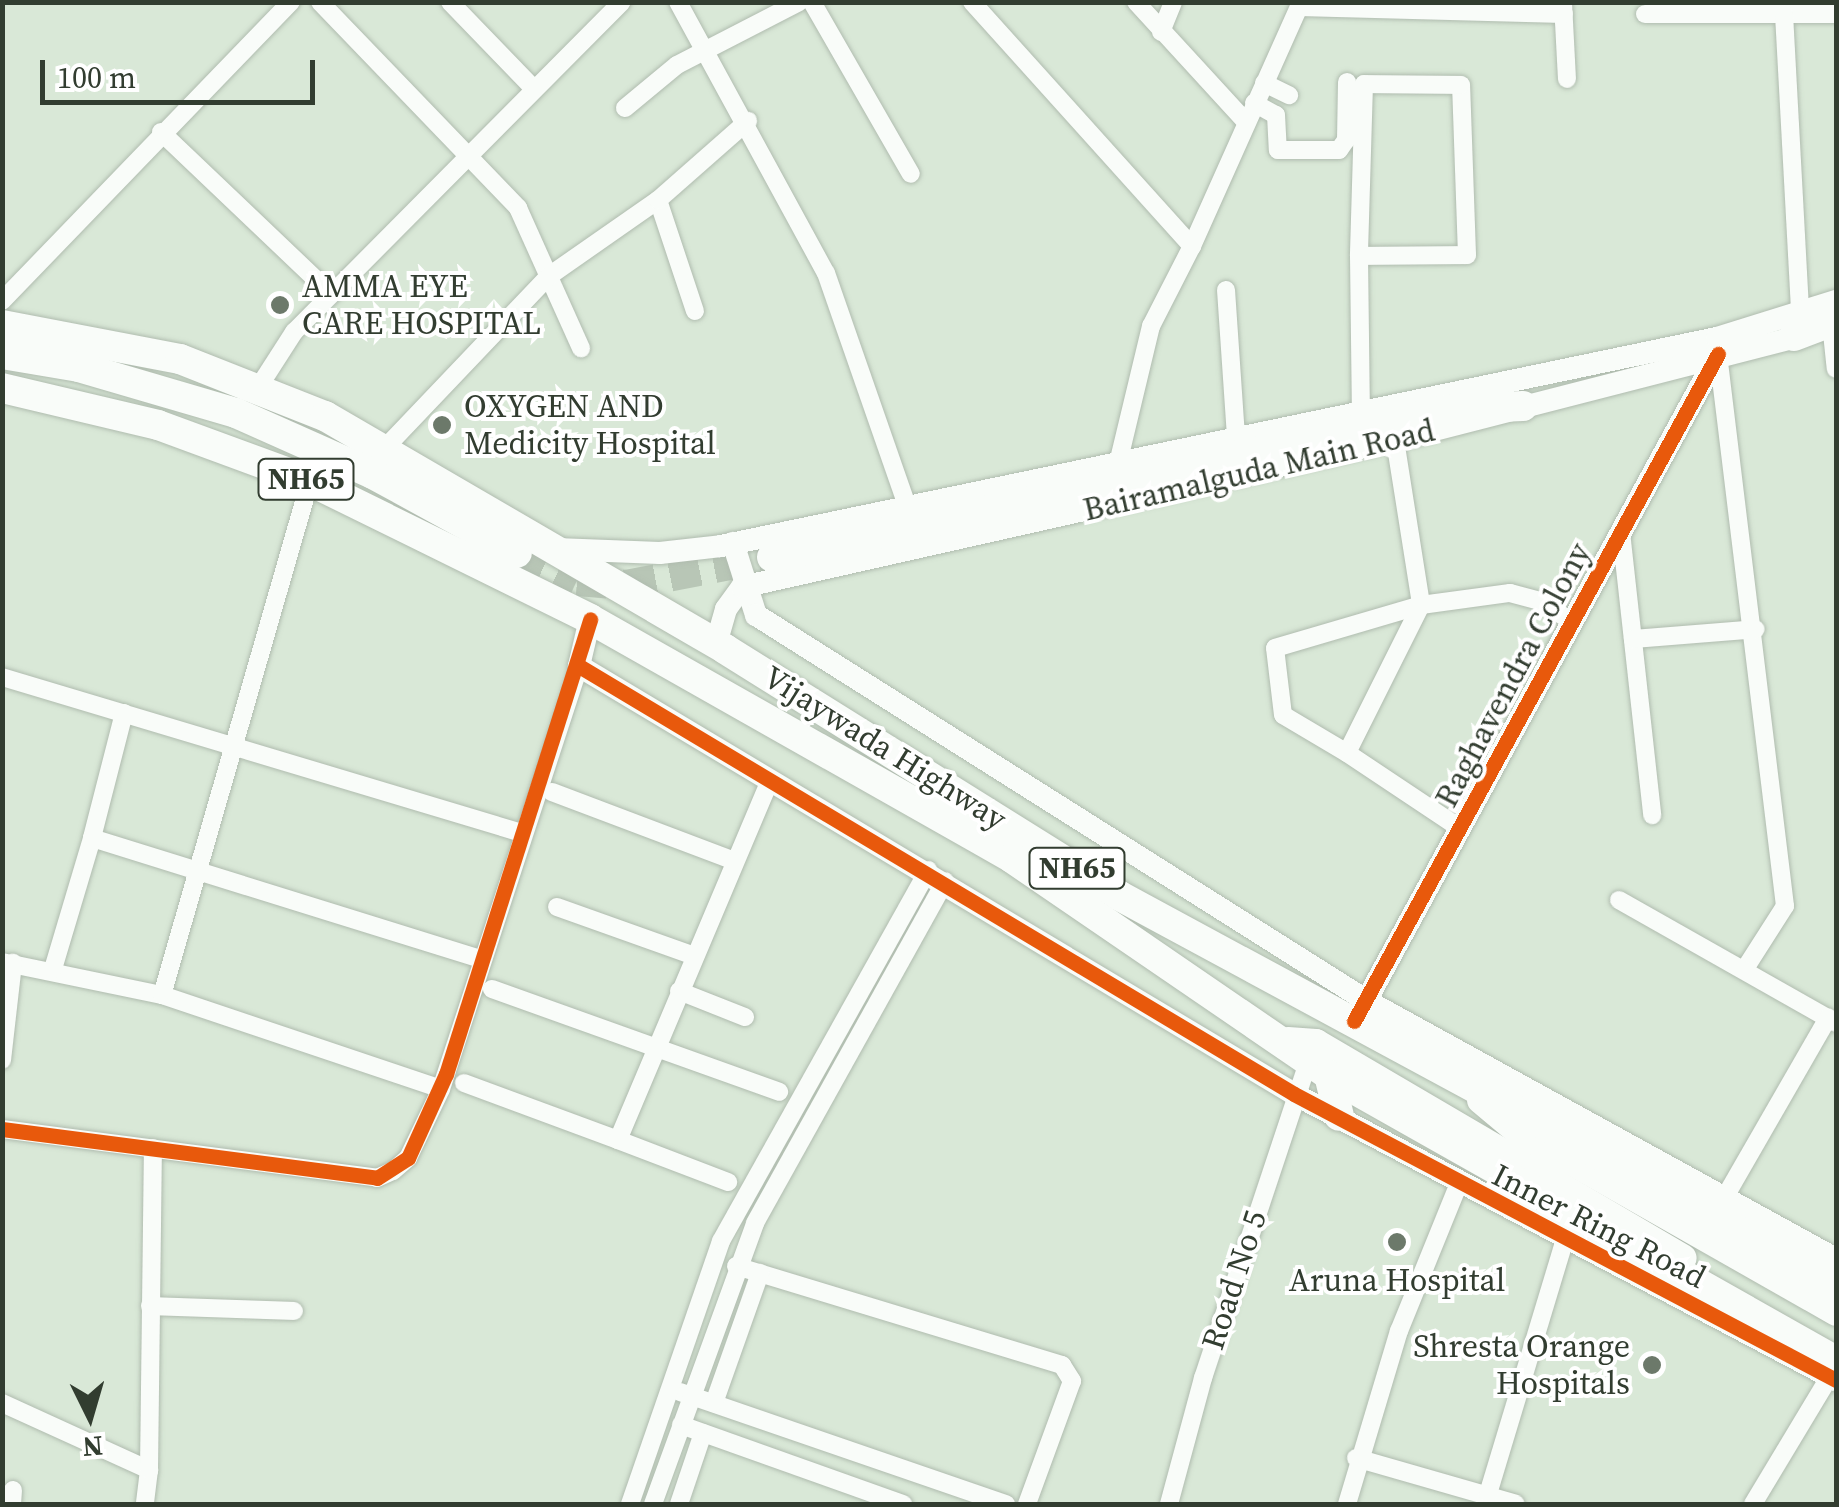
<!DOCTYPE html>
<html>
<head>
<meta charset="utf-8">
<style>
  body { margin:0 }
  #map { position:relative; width:1839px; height:1507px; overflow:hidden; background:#d9e8d7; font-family:"Source Serif 4",serif }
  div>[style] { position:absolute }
  .highway-tunnel>* { height:30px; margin-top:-15px; transform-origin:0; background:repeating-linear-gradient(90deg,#b8c6b6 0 30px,transparent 0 45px) }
  .roads { filter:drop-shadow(0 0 2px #b0bcaf) drop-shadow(0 0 2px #b0bcaf) }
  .street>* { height:18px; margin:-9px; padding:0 9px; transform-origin:9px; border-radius:9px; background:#f9fcf9 }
  .secondary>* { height:22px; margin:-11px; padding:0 11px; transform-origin:11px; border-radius:11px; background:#f9fcf9 }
  .primary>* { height:28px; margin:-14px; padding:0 14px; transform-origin:14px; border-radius:14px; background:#f9fcf9 }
  .highway>* { height:30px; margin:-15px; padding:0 15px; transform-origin:15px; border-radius:15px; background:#f9fcf9 }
  .cycleway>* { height:15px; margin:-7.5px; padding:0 7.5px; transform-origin:7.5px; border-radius:7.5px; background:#e8590c }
  .dots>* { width:28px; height:28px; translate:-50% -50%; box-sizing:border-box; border:5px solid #fff; border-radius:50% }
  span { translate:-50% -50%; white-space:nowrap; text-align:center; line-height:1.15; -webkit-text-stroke:8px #fff; paint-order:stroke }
  .shield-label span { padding:2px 8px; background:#fff; border:2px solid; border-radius:8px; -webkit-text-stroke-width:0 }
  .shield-label { font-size:30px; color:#323d30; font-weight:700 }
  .poi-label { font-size:32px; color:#323d30 }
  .left { translate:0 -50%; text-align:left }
  .right { translate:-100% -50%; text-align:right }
  .street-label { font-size:32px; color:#323d30 }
  .frame { position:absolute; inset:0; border:5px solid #323d30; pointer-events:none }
  .north { position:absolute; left:40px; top:1367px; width:100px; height:100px; -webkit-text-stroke:8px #fff; paint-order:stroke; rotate:175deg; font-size:28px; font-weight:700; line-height:40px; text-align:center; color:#323d30 }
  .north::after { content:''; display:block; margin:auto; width:35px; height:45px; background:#323d30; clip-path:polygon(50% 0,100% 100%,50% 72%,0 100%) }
  .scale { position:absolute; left:40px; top:60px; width:275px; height:45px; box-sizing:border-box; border:5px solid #323d30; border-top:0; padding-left:12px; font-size:30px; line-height:35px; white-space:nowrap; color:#323d30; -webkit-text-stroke:8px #fff; paint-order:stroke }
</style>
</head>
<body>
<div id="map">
  <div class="highway-tunnel">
    <i style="left:517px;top:553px;width:66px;rotate:25deg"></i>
    <i style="left:577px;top:581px;width:49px;rotate:4.7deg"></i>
    <i style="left:626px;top:585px;width:149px;rotate:-10.9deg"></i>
  </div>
  <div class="roads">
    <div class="street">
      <i style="left:320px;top:2px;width:286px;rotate:46.1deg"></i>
      <i style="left:518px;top:208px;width:154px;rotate:65.8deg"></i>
      <i style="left:450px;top:2px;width:121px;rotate:46deg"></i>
      <i style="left:678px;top:2px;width:309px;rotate:61.4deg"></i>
      <i style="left:826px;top:273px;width:246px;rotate:70.8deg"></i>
      <i style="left:812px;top:2px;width:198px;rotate:60.1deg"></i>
      <i style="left:972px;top:2px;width:329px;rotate:48deg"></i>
      <i style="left:1192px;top:246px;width:90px;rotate:117.1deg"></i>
      <i style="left:1151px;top:326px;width:137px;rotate:103.5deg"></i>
      <i style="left:1136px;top:2px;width:163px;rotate:47.5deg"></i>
      <i style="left:1563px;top:3px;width:76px;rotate:87deg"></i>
      <i style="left:1299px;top:7px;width:265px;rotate:1.5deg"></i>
      <i style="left:1645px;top:14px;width:191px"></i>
      <i style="left:1784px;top:14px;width:297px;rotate:86.9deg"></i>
      <i style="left:1161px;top:32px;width:32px;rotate:-68deg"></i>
      <i style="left:1264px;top:83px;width:28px;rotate:26deg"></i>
      <i style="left:1254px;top:103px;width:25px;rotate:29deg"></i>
      <i style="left:1276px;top:115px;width:35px;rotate:87deg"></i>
      <i style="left:1278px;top:150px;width:61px"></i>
      <i style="left:1339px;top:150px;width:12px;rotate:-55deg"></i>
      <i style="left:1346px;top:140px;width:58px;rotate:-89deg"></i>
      <i style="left:625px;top:108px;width:67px;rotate:-39.6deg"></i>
      <i style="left:677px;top:65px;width:137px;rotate:-27.3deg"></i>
      <i style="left:161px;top:132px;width:235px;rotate:43.6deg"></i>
      <i style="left:658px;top:200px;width:117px;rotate:71.6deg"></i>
      <i style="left:1192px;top:246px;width:267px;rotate:-65.9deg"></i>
      <i style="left:1359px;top:256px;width:108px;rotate:-0.5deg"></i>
      <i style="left:1467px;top:255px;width:170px;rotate:-92deg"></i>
      <i style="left:1461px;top:85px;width:97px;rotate:-179.4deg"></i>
      <i style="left:1364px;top:84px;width:172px;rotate:91.7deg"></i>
      <i style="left:1359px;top:256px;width:156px;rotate:89.3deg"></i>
      <i style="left:1226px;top:290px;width:145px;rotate:86.1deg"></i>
      <i style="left:2px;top:301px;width:416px;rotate:-46deg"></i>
      <i style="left:1832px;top:333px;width:36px;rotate:84deg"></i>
      <i style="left:1718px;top:354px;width:556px;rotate:83.08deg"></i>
      <i style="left:1785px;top:906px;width:76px;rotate:122.6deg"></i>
      <i style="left:258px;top:388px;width:67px;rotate:-57.3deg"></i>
      <i style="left:294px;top:332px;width:465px;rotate:-45.2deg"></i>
      <i style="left:1395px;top:440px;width:167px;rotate:81deg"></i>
      <i style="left:1421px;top:605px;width:165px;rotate:116.6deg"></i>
      <i style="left:1347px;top:753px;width:137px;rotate:33.7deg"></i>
      <i style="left:385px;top:448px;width:238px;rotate:-46.4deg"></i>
      <i style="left:549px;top:276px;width:133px;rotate:-34.9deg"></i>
      <i style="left:658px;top:200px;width:120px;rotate:-41.3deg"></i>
      <i style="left:1621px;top:532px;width:285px;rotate:83.7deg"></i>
      <i style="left:1633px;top:639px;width:123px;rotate:-4.6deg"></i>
      <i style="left:2px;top:677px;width:543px;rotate:16.7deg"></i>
      <i style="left:124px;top:713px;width:129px;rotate:104.4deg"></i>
      <i style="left:92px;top:838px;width:407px;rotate:17.3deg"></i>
      <i style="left:1347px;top:753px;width:74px;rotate:-149.3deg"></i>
      <i style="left:1283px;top:715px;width:67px;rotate:-96.8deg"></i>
      <i style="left:1275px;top:648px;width:152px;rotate:-16.4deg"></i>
      <i style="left:1421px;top:605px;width:90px;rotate:-7.7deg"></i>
      <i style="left:1510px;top:593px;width:34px;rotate:15deg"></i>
      <i style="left:1543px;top:602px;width:37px;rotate:35deg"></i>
      <i style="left:552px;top:792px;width:192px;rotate:20.7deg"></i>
      <i style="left:1619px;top:900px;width:249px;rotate:29.5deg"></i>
      <i style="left:557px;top:907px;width:143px;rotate:19.6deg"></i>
      <i style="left:2px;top:962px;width:163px;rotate:11.7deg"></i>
      <i style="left:162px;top:995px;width:294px;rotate:18.6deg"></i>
      <i style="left:53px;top:969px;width:137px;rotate:-73.4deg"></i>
      <i style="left:492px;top:989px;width:305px;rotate:19.7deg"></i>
      <i style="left:679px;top:991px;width:71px;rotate:21.5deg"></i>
      <i style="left:162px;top:995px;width:535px;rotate:-73.94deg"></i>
      <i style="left:2px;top:1060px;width:98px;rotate:-83.5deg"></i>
      <i style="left:464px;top:1083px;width:164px;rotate:20.3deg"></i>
      <i style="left:618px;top:1140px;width:389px;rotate:-67.1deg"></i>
      <i style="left:2px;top:1129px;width:378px;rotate:7.4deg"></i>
      <i style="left:377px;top:1178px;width:17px;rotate:-24deg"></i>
      <i style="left:393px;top:1171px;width:20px;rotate:-41deg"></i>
      <i style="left:408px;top:1158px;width:76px;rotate:-64.4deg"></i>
      <i style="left:441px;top:1089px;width:445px;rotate:-71.9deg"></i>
      <i style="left:618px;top:1140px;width:118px;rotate:20.9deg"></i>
      <i style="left:1725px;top:1197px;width:207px;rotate:-60.1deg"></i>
      <i style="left:736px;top:1266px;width:341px;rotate:16.9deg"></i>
      <i style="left:1062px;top:1365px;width:19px;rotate:58deg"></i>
      <i style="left:1072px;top:1381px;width:131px;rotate:110.1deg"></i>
      <i style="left:150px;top:1306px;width:144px;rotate:2deg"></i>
      <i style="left:680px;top:1392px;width:345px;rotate:19deg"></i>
      <i style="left:2px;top:1403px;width:162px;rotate:24.5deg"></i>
      <i style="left:149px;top:1470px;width:34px;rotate:97deg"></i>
      <i style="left:714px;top:1403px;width:138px;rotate:-70.5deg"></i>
      <i style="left:681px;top:1425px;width:236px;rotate:19.6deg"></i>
      <i style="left:1356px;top:1458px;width:166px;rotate:16deg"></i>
      <i style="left:149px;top:1470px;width:322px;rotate:-89.3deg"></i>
      <i style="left:1488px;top:1494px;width:266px;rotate:-73.2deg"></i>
      <i style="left:12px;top:1504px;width:14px;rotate:-86deg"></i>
      <i style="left:630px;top:1504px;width:278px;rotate:-70.9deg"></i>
      <i style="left:721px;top:1241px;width:425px;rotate:-60.8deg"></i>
      <i style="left:653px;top:1504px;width:299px;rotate:-70deg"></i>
      <i style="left:755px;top:1223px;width:391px;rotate:-60.9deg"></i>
      <i style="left:679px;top:1504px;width:75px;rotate:-71.3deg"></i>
      <i style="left:1169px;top:1504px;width:131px;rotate:-74.9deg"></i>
      <i style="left:1203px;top:1378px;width:336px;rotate:-71.6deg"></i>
      <i style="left:1347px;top:1504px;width:181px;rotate:-73.3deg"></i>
      <i style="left:1399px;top:1331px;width:157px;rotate:-67.9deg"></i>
      <i style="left:1753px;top:1504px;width:149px;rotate:-59deg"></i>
    </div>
    <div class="secondary">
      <i style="left:733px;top:543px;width:76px;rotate:72.3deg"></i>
      <i style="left:756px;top:615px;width:723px;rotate:32.28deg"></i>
      <i style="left:1367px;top:1001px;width:535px;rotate:28.82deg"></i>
      <i style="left:556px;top:549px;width:104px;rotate:2.2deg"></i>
      <i style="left:660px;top:553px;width:61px;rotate:-6.5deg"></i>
      <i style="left:721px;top:546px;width:1017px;rotate:-11.8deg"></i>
      <i style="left:1717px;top:338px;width:125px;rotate:-17.3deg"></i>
      <i style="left:590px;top:619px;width:48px;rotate:103.2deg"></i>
      <i style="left:579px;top:666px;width:833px;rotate:30.9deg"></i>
      <i style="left:1294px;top:1094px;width:613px;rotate:27.82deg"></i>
      <i style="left:716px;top:644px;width:36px;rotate:-74deg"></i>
      <i style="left:726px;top:609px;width:27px;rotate:-54deg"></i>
      <i style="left:742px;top:587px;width:669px;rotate:-12.69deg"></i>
      <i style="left:1395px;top:440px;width:426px;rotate:-14.4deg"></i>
      <i style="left:1359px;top:1014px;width:751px;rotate:-61.46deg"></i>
    </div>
    <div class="primary">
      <i style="left:1288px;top:1041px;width:28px;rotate:4deg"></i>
      <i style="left:1316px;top:1043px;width:425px;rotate:30.4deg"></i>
      <i style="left:1481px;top:1100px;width:48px;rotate:40deg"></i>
      <i style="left:1518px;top:1131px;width:366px;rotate:29.6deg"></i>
    </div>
    <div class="highway">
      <i style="left:2px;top:325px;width:181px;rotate:10.8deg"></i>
      <i style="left:180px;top:359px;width:156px;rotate:21.5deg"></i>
      <i style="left:325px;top:416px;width:463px;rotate:30.2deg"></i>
      <i style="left:725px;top:649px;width:464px;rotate:32deg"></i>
      <i style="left:1118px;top:895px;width:816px;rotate:28.39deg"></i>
      <i style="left:1794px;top:336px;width:45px;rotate:-20.9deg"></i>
      <i style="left:2px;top:354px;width:78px;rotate:9.6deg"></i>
      <i style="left:79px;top:367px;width:164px;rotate:16.3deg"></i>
      <i style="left:236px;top:413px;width:150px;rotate:24deg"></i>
      <i style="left:373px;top:474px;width:164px;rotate:28.7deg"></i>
      <i style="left:2px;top:388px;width:160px;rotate:13.3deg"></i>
      <i style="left:158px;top:425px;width:162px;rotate:20.2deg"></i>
      <i style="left:310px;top:481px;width:312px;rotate:26.2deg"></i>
      <i style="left:590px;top:619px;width:485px;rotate:29.5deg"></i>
      <i style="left:1012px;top:858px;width:384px;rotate:34.4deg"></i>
      <i style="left:1329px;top:1075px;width:582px;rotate:29.43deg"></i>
      <i style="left:772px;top:557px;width:695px;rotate:-12.3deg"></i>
      <i style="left:1451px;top:409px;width:72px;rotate:-2.4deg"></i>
      <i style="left:1329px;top:1075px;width:42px;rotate:76.3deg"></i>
    </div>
  </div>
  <div class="cycleway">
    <i style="left:579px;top:666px;width:833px;rotate:30.9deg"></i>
    <i style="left:1294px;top:1094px;width:613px;rotate:27.82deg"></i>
    <i style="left:1354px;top:1021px;width:760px;rotate:-61.38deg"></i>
    <i style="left:2px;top:1129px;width:378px;rotate:7.4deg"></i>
    <i style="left:377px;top:1178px;width:37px;rotate:-33deg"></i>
    <i style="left:408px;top:1158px;width:92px;rotate:-65.7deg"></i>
    <i style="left:446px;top:1074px;width:477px;rotate:-72.4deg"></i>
  </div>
  <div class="dots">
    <i style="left:280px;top:305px;background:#6c796a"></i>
    <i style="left:442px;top:425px;background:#6c796a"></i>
    <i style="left:1397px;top:1242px;background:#6c796a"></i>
    <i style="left:1652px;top:1365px;background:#6c796a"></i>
  </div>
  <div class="shield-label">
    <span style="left:306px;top:479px">NH65</span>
    <span style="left:1077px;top:868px">NH65</span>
  </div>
  <div class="poi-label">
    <span class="left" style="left:302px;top:305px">AMMA EYE<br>CARE HOSPITAL</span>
    <span class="left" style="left:464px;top:425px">OXYGEN AND<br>Medicity Hospital</span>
    <span style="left:1397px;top:1280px">Aruna Hospital</span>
    <span class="right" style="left:1630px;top:1365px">Shresta Orange<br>Hospitals</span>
  </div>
  <div class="street-label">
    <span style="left:1259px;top:470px;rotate:-13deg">Bairamalguda Main Road</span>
    <span style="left:1513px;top:675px;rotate:-62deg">Raghavendra Colony</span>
    <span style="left:885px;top:748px;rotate:32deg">Vijaywada Highway</span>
    <span style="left:1599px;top:1226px;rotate:27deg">Inner Ring Road</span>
    <span style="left:1234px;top:1280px;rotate:-72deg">Road No 5</span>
  </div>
  <div class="frame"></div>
  <div class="north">N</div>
  <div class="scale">100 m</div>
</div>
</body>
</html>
